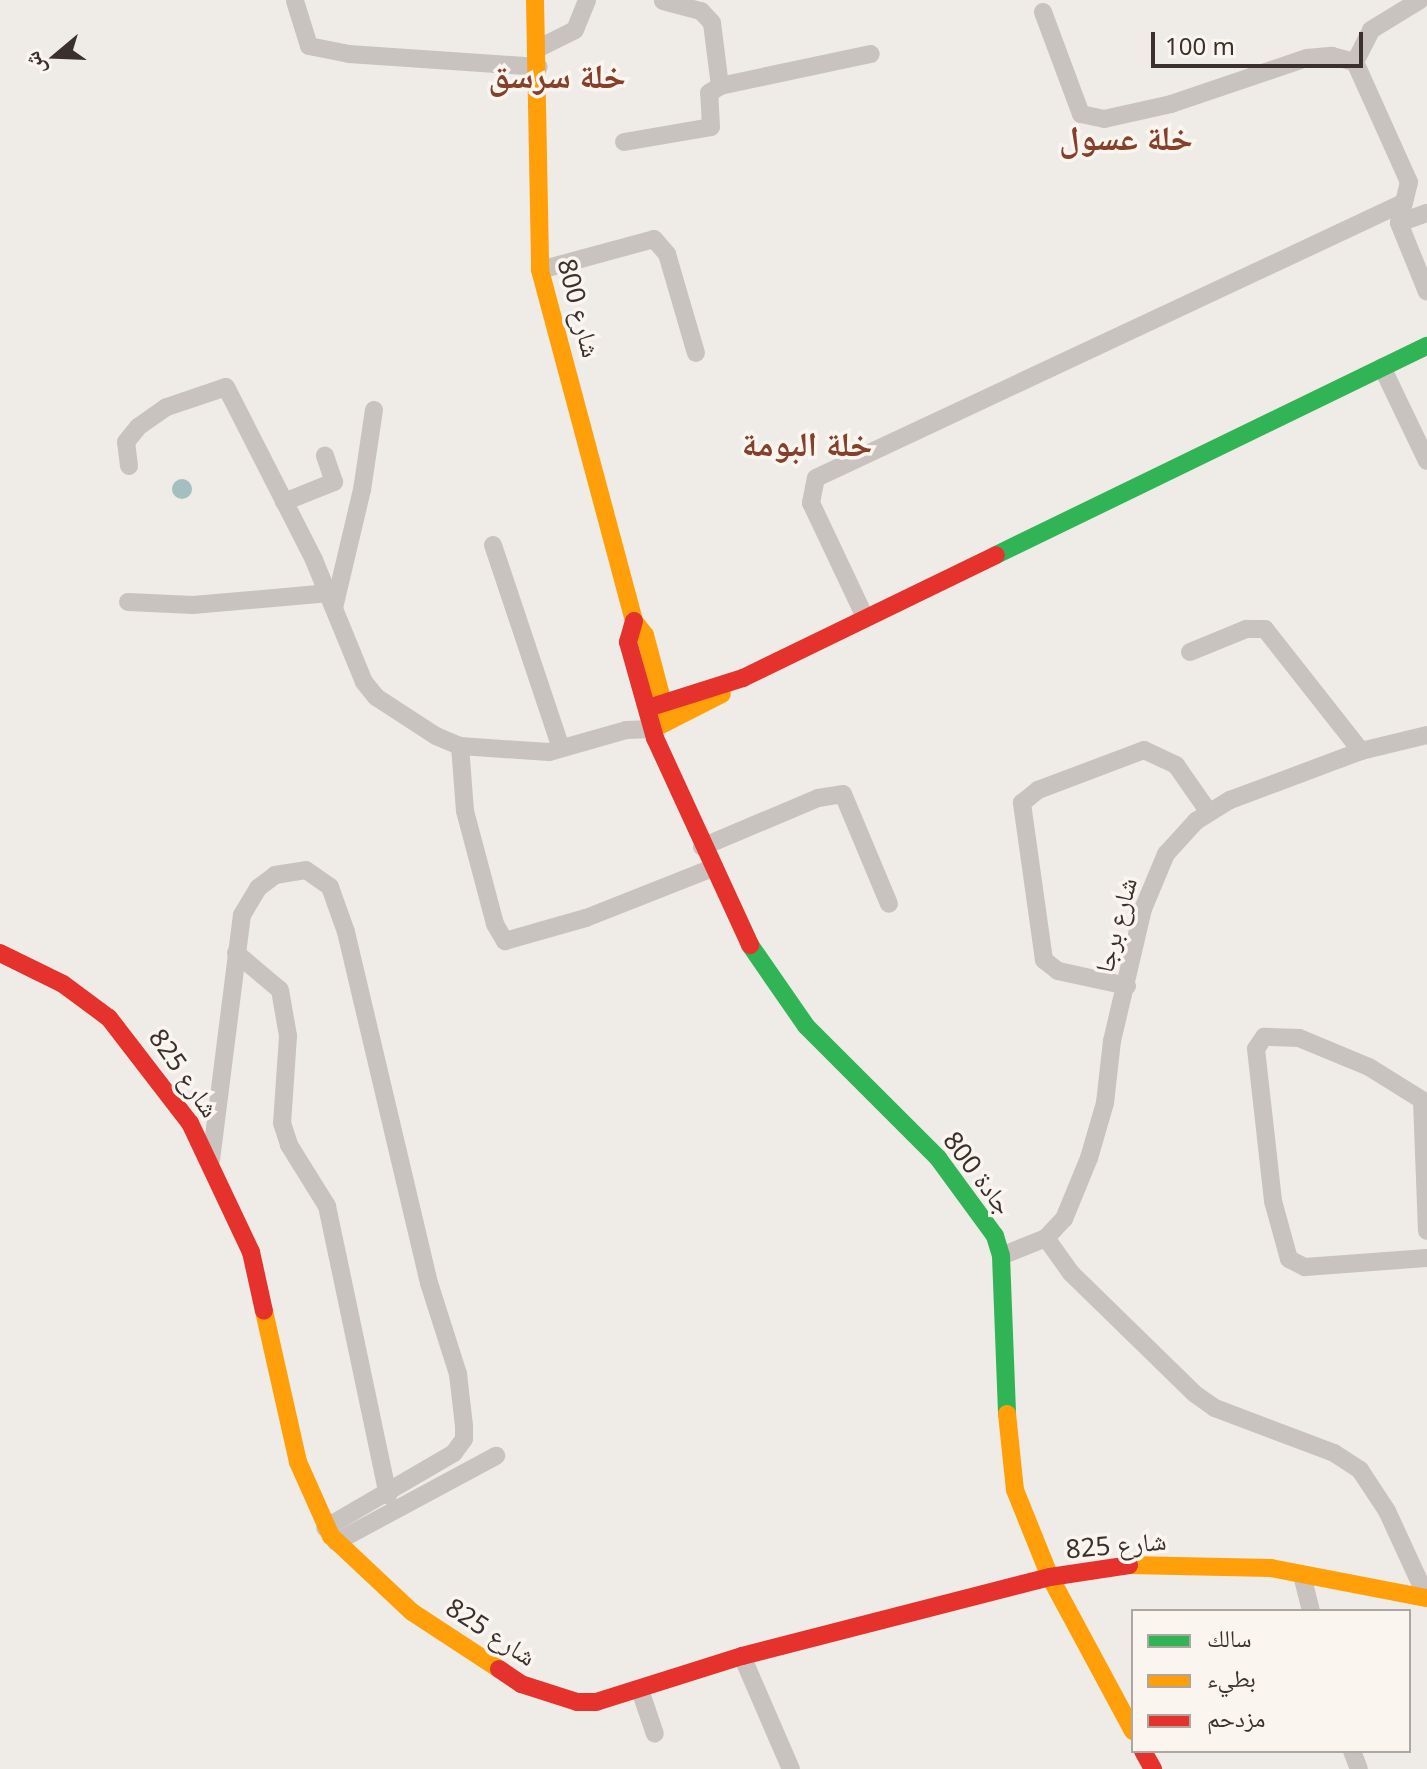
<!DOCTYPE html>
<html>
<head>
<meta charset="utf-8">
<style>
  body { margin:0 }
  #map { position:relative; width:1427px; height:1769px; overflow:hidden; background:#efebe6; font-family:"Noto Sans","Noto Naskh Arabic",sans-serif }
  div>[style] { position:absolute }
  .water>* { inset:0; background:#a3bfbf }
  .round { border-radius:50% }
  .street>* { height:18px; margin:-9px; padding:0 9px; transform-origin:9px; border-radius:9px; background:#c8c3be }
  .fast>* { height:18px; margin:-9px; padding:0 9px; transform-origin:9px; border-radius:9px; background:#30b455 }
  .slow>* { height:18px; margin:-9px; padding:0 9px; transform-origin:9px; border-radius:9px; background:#ff9f0a }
  .jam>* { height:18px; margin:-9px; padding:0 9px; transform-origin:9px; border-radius:9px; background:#e5322d }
  span { translate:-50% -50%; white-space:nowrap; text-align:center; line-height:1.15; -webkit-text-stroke:7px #faf5ef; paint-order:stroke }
  .street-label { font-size:26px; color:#3a312c }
  .district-label { font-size:34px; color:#84402a; font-weight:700 }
  .legend { position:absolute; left:1131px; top:1609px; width:280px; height:144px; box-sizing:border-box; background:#faf5ef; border:2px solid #ada7a1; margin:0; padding:10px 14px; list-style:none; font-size:24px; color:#3a312c }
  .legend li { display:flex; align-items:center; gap:16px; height:40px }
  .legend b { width:40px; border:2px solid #ada7a1 }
  .north { position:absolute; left:16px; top:16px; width:80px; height:80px; -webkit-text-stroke:6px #faf5ef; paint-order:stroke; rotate:251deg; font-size:22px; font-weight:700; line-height:32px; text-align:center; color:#3a312c }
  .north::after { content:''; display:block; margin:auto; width:28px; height:36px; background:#3a312c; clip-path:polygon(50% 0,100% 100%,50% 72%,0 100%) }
  .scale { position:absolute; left:1151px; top:32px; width:212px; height:36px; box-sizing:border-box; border:4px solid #3a312c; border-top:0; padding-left:10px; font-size:24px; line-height:28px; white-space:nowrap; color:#3a312c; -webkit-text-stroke:6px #faf5ef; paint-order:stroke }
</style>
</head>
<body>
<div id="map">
  <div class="water">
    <i class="round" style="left:172px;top:479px;width:20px;height:20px"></i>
  </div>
  <div class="street">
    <i style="left:295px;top:1px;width:47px;rotate:72.7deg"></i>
    <i style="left:309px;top:46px;width:41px;rotate:11.3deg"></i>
    <i style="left:349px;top:54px;width:190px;rotate:3.9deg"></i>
    <i style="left:663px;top:1px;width:39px;rotate:15deg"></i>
    <i style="left:701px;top:11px;width:16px;rotate:47deg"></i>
    <i style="left:712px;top:23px;width:64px;rotate:82.8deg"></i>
    <i style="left:1043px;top:12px;width:109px;rotate:69.6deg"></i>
    <i style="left:1081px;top:114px;width:24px;rotate:12deg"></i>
    <i style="left:1104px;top:119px;width:69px;rotate:-12.6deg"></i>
    <i style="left:1171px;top:104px;width:144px;rotate:-18.7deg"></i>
    <i style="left:1307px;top:58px;width:25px;rotate:-5deg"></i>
    <i style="left:1332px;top:56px;width:24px;rotate:15deg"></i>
    <i style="left:1355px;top:62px;width:36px;rotate:-63deg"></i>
    <i style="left:1371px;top:30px;width:57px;rotate:-31.5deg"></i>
    <i style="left:539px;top:48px;width:40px;rotate:-26.6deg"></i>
    <i style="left:575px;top:30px;width:32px;rotate:-68deg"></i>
    <i style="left:1355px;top:62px;width:132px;rotate:65.8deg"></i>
    <i style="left:1409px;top:182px;width:42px;rotate:103.7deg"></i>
    <i style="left:1399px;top:223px;width:74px;rotate:67.9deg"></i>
    <i style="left:624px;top:142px;width:88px;rotate:-9.8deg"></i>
    <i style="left:711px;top:127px;width:34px;rotate:-93deg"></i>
    <i style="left:709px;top:93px;width:13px;rotate:-32deg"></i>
    <i style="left:720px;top:86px;width:154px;rotate:-12deg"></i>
    <i style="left:1399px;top:223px;width:30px;rotate:-20deg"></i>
    <i style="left:540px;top:270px;width:118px;rotate:-15.2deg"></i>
    <i style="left:654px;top:239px;width:20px;rotate:49deg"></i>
    <i style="left:667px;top:254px;width:103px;rotate:73.7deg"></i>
    <i style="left:1382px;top:367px;width:104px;rotate:64.4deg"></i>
    <i style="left:129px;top:466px;width:24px;rotate:-97deg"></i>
    <i style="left:126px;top:442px;width:19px;rotate:-51deg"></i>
    <i style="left:138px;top:427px;width:35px;rotate:-35deg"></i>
    <i style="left:167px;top:407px;width:62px;rotate:-18.7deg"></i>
    <i style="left:226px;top:387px;width:194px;rotate:63deg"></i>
    <i style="left:314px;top:560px;width:132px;rotate:67.7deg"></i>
    <i style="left:364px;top:682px;width:19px;rotate:51deg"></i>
    <i style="left:376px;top:697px;width:72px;rotate:33deg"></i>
    <i style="left:436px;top:736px;width:26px;rotate:23deg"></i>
    <i style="left:460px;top:746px;width:89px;rotate:3.9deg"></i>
    <i style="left:549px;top:752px;width:80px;rotate:-15.9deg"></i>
    <i style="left:626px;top:730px;width:26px;rotate:-2deg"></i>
    <i style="left:284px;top:502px;width:54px;rotate:-21.8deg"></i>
    <i style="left:334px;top:482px;width:28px;rotate:-109deg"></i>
    <i style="left:493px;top:545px;width:214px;rotate:71.5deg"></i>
    <i style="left:128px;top:602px;width:65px;rotate:2.6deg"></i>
    <i style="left:193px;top:605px;width:137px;rotate:-5deg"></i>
    <i style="left:334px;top:608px;width:121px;rotate:-76.7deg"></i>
    <i style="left:362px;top:490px;width:81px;rotate:-81.5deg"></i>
    <i style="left:864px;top:615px;width:124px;rotate:-115.3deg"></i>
    <i style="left:811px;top:503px;width:25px;rotate:-79deg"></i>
    <i style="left:816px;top:478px;width:646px;rotate:-25.1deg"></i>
    <i style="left:1190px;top:652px;width:61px;rotate:-22.3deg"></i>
    <i style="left:1246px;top:629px;width:19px"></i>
    <i style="left:1265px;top:629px;width:155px;rotate:51.8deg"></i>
    <i style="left:460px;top:746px;width:65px;rotate:85.6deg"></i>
    <i style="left:465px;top:811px;width:117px;rotate:75.1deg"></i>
    <i style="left:495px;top:924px;width:20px;rotate:60deg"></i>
    <i style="left:505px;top:941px;width:84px;rotate:-15.9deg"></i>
    <i style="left:586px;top:918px;width:133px;rotate:-21.6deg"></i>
    <i style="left:702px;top:847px;width:126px;rotate:-22.9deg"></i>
    <i style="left:818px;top:798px;width:25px;rotate:-9deg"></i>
    <i style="left:843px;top:794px;width:119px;rotate:67.3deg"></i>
    <i style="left:236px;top:953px;width:57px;rotate:40.1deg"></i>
    <i style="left:280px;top:990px;width:47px;rotate:80.1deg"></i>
    <i style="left:288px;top:1036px;width:87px;rotate:93.9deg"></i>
    <i style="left:282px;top:1123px;width:23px;rotate:72deg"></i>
    <i style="left:289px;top:1145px;width:72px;rotate:58.1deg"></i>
    <i style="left:327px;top:1206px;width:296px;rotate:78.1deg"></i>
    <i style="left:1127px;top:986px;width:71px;rotate:-167.7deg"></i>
    <i style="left:1058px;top:971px;width:18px;rotate:-142deg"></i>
    <i style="left:1044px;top:960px;width:159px;rotate:-98deg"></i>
    <i style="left:1022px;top:803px;width:21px;rotate:-39deg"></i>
    <i style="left:1038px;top:790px;width:113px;rotate:-20.7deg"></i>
    <i style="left:1144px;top:750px;width:35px;rotate:25deg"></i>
    <i style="left:1176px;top:765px;width:56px;rotate:55.2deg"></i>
    <i style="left:1422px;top:1101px;width:130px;rotate:87.8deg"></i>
    <i style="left:1427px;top:1103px;width:68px;rotate:-148.2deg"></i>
    <i style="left:1369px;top:1067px;width:76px;rotate:-157.5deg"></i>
    <i style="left:1299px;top:1038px;width:35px;rotate:-178deg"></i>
    <i style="left:1264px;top:1037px;width:14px;rotate:124deg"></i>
    <i style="left:1256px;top:1049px;width:153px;rotate:83.6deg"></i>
    <i style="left:1273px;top:1201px;width:60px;rotate:74.6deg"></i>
    <i style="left:1289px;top:1259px;width:18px;rotate:27deg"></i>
    <i style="left:1305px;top:1267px;width:122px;rotate:-4.2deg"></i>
    <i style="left:211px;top:1160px;width:247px;rotate:-82.8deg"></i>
    <i style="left:242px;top:915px;width:31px;rotate:-59deg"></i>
    <i style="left:258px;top:888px;width:21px;rotate:-37deg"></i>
    <i style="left:275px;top:875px;width:31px;rotate:-9deg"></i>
    <i style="left:306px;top:870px;width:29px;rotate:35deg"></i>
    <i style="left:330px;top:887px;width:48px;rotate:70.4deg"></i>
    <i style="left:346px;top:932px;width:361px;rotate:76.7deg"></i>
    <i style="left:429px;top:1283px;width:96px;rotate:72.3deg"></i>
    <i style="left:458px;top:1374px;width:52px;rotate:83.4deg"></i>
    <i style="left:464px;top:1426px;width:13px;rotate:90deg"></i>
    <i style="left:464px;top:1439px;width:17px;rotate:126deg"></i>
    <i style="left:454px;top:1453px;width:149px;rotate:149.8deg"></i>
    <i style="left:1046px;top:1238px;width:26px;rotate:-47deg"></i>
    <i style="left:1064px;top:1219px;width:66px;rotate:-67.7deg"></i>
    <i style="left:1089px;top:1158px;width:57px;rotate:-73.8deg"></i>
    <i style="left:1105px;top:1103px;width:62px;rotate:-83.6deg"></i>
    <i style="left:1112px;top:1041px;width:136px;rotate:-76.8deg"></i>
    <i style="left:1143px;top:909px;width:60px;rotate:-67.3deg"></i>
    <i style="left:1166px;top:854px;width:45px;rotate:-47.7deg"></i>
    <i style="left:1196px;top:821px;width:40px;rotate:-32deg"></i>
    <i style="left:1230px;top:800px;width:140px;rotate:-20.5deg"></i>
    <i style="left:1361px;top:751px;width:68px;rotate:-13.6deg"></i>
    <i style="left:1001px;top:1256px;width:48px;rotate:-21.8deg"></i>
    <i style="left:1046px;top:1238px;width:43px;rotate:54.5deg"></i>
    <i style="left:1071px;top:1273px;width:173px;rotate:44.3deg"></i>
    <i style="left:1195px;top:1394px;width:24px;rotate:35deg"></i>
    <i style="left:1215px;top:1408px;width:127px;rotate:20.7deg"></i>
    <i style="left:1334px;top:1453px;width:31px;rotate:33deg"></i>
    <i style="left:1360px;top:1470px;width:49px;rotate:56.6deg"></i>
    <i style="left:1387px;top:1511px;width:96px;rotate:65.3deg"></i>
    <i style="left:336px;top:1542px;width:182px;rotate:-28.3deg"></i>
    <i style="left:1302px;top:1575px;width:37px;rotate:76deg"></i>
    <i style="left:742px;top:1656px;width:123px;rotate:66.6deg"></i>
    <i style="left:640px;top:1690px;width:46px;rotate:71.2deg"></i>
    <i style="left:1352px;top:1751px;width:19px;rotate:69deg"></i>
  </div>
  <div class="fast">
    <i style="left:996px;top:555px;width:479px;rotate:-25.9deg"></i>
    <i style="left:750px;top:945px;width:98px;rotate:55.3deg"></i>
    <i style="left:806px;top:1026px;width:187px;rotate:45deg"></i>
    <i style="left:938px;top:1158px;width:97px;rotate:53.8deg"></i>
    <i style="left:995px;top:1236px;width:21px;rotate:73deg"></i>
    <i style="left:1001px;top:1256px;width:158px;rotate:87.8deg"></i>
  </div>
  <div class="slow">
    <i style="left:535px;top:0;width:270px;rotate:88.9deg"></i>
    <i style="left:540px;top:270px;width:363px;rotate:75deg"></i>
    <i style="left:634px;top:621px;width:18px;rotate:52deg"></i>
    <i style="left:645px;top:635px;width:82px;rotate:75.1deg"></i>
    <i style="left:655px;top:728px;width:75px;rotate:-26.9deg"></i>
    <i style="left:264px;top:1311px;width:155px;rotate:77.3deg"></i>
    <i style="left:298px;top:1462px;width:81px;rotate:66deg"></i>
    <i style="left:331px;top:1536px;width:111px;rotate:43.2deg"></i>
    <i style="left:412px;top:1612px;width:104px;rotate:33.2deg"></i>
    <i style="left:1007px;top:1414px;width:76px;rotate:84deg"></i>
    <i style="left:1015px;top:1490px;width:94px;rotate:68.1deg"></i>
    <i style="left:1050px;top:1577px;width:175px;rotate:61.7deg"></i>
    <i style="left:1129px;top:1565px;width:142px;rotate:1.2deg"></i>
    <i style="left:1271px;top:1568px;width:159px;rotate:10.9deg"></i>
  </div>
  <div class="jam">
    <i style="left:634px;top:621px;width:22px;rotate:106deg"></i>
    <i style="left:628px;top:642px;width:100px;rotate:74.3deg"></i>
    <i style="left:655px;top:738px;width:228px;rotate:65.3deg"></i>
    <i style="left:648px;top:708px;width:100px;rotate:-17.5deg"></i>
    <i style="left:743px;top:678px;width:281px;rotate:-25.9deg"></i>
    <i style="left:0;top:953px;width:70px;rotate:26.2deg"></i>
    <i style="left:63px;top:984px;width:57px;rotate:36.5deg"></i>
    <i style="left:109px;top:1018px;width:133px;rotate:52.4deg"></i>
    <i style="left:190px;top:1123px;width:143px;rotate:64.7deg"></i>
    <i style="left:251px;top:1252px;width:60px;rotate:77.6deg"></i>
    <i style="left:499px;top:1669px;width:27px;rotate:34deg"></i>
    <i style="left:521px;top:1684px;width:59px;rotate:17.8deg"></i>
    <i style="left:577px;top:1702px;width:19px"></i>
    <i style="left:596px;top:1702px;width:153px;rotate:-17.5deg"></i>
    <i style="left:742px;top:1656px;width:318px;rotate:-14.4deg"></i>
    <i style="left:1050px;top:1577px;width:80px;rotate:-8.6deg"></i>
    <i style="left:1143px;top:1751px;width:21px;rotate:61deg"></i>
  </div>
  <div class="street-label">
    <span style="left:579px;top:308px;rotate:75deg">شارع 800</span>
    <span style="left:1116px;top:925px;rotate:-75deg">شارع برجا</span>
    <span style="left:184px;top:1073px;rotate:55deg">شارع 825</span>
    <span style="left:978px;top:1173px;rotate:53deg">جادة 800</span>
    <span style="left:1116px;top:1545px;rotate:-5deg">شارع 825</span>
    <span style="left:491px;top:1632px;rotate:33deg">شارع 825</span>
  </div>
  <div class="district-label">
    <span style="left:557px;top:76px">خلة سرسق</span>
    <span style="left:1126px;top:138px">خلة عسول</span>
    <span style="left:807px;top:444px">خلة البومة</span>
  </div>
  <ul class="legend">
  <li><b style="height:10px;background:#30b455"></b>سالك</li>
  <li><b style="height:10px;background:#ff9f0a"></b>بطيء</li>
  <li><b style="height:10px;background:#e5322d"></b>مزدحم</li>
  </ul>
  <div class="north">ش</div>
  <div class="scale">100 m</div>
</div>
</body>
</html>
